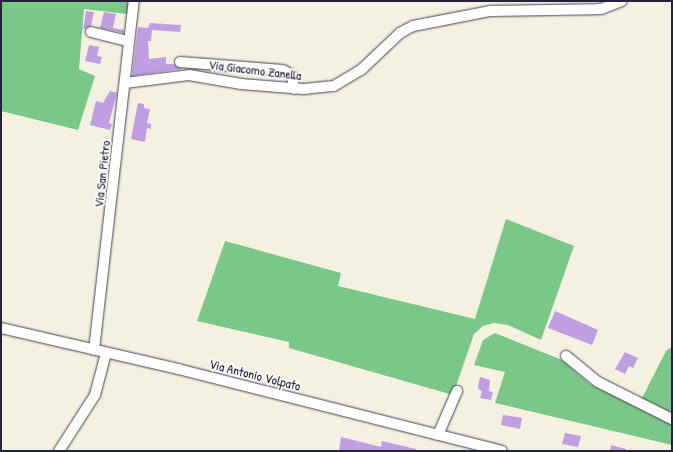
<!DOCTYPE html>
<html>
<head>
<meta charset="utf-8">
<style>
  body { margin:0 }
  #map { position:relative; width:673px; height:452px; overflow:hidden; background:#f5f1e0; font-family:"Patrick Hand",sans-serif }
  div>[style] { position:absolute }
  .green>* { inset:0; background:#7ac887 }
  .building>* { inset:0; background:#bf9ee2 }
  .roads { filter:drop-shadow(0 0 1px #424154) drop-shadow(0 0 1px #424154) }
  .minor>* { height:10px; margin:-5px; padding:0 5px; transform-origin:5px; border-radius:5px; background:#fff }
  span { translate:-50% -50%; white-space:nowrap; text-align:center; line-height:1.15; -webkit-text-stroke:3.5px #fff; paint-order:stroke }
  .street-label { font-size:13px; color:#22223b }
  .frame { position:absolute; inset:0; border:2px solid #22223b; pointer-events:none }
</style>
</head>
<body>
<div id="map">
  <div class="green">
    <i style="clip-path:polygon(1px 1px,130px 1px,127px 14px,84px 9px,79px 69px,95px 76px,78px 130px,1px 111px)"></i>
    <i style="clip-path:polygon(506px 219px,574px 246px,541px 340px,508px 325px,494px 323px,483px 326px,474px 334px,453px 395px,289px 348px,289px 342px,197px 321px,225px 241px,341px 273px,338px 286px,475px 319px)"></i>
    <i style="clip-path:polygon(495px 333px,562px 360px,590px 384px,672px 424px,672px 445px,495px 403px,505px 372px,474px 365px,483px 340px)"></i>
    <i style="clip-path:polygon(672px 347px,672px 413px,642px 398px,666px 351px)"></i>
  </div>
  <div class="building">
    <i style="clip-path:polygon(86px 11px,94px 12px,91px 26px,85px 29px,83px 29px)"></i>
    <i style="clip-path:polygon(104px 12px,116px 14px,113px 28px,124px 30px,124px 33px,100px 28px)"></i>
    <i style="clip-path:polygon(150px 23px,181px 25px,180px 32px,152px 30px,151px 41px,148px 41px,149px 59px,166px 57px,166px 64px,174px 64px,182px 69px,132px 76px,138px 27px,148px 28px)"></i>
    <i style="clip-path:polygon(89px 45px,99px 47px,97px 56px,102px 57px,100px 64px,85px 61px)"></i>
    <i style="clip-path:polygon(110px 91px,117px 93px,109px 123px,112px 124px,110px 130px,90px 125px,96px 101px,103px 103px)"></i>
    <i style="clip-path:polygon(138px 103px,144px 104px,144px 108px,150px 109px,147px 123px,151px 124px,151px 129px,147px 128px,145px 142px,131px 139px)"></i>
    <i style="clip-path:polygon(555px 311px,598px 330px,592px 345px,548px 328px)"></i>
    <i style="clip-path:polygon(625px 352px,638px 358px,633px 368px,629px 366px,625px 374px,615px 369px)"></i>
    <i style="clip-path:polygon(480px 377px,490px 380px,489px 391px,493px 392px,491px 400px,480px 398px,482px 391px,479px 390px,478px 386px)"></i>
    <i style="clip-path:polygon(503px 415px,522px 418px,520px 429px,501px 425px)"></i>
    <i style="clip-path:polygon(565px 433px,581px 436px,578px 447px,562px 444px)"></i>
    <i style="clip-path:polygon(341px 437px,381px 447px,382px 441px,416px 449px,416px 451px,339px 451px)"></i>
    <i style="clip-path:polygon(611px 445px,626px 449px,625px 451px,610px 451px)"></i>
  </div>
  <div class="roads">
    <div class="minor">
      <i style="left:91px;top:32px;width:38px;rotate:14deg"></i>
      <i style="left:180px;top:62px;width:103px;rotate:4.4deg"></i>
      <i style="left:283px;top:70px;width:10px;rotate:29deg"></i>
      <i style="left:292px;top:75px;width:14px;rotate:82deg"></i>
      <i style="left:125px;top:83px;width:64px;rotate:-7.1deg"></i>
      <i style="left:189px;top:75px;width:53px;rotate:9.8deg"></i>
      <i style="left:241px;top:84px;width:63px;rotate:4.5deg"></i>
      <i style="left:304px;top:89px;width:30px;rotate:-6deg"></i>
      <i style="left:334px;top:86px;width:31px;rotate:-31deg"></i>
      <i style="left:361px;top:70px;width:54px;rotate:-43.5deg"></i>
      <i style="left:400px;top:33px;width:15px;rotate:-28deg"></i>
      <i style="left:413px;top:26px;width:78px;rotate:-11deg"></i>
      <i style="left:490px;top:11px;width:111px;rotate:-1deg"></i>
      <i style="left:601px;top:9px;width:22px;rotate:-21deg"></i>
      <i style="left:1px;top:328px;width:182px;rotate:13deg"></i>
      <i style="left:178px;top:369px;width:334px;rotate:14.2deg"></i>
      <i style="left:94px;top:350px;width:351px;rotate:-83.5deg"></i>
      <i style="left:566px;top:356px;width:41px;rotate:39.1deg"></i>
      <i style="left:598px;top:382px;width:83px;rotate:26.6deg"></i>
      <i style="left:438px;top:435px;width:48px;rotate:-66.6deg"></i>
      <i style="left:59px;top:451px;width:67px;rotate:-57.3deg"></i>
      <i style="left:95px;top:395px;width:43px;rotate:-75.3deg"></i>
    </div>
  </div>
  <div class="street-label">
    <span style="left:255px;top:70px;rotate:7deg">Via Giacomo Zanella</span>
    <span style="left:102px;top:174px;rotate:-84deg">Via San Pietro</span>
    <span style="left:255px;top:375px;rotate:14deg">Via Antonio Volpato</span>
  </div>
  <div class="frame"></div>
</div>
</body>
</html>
